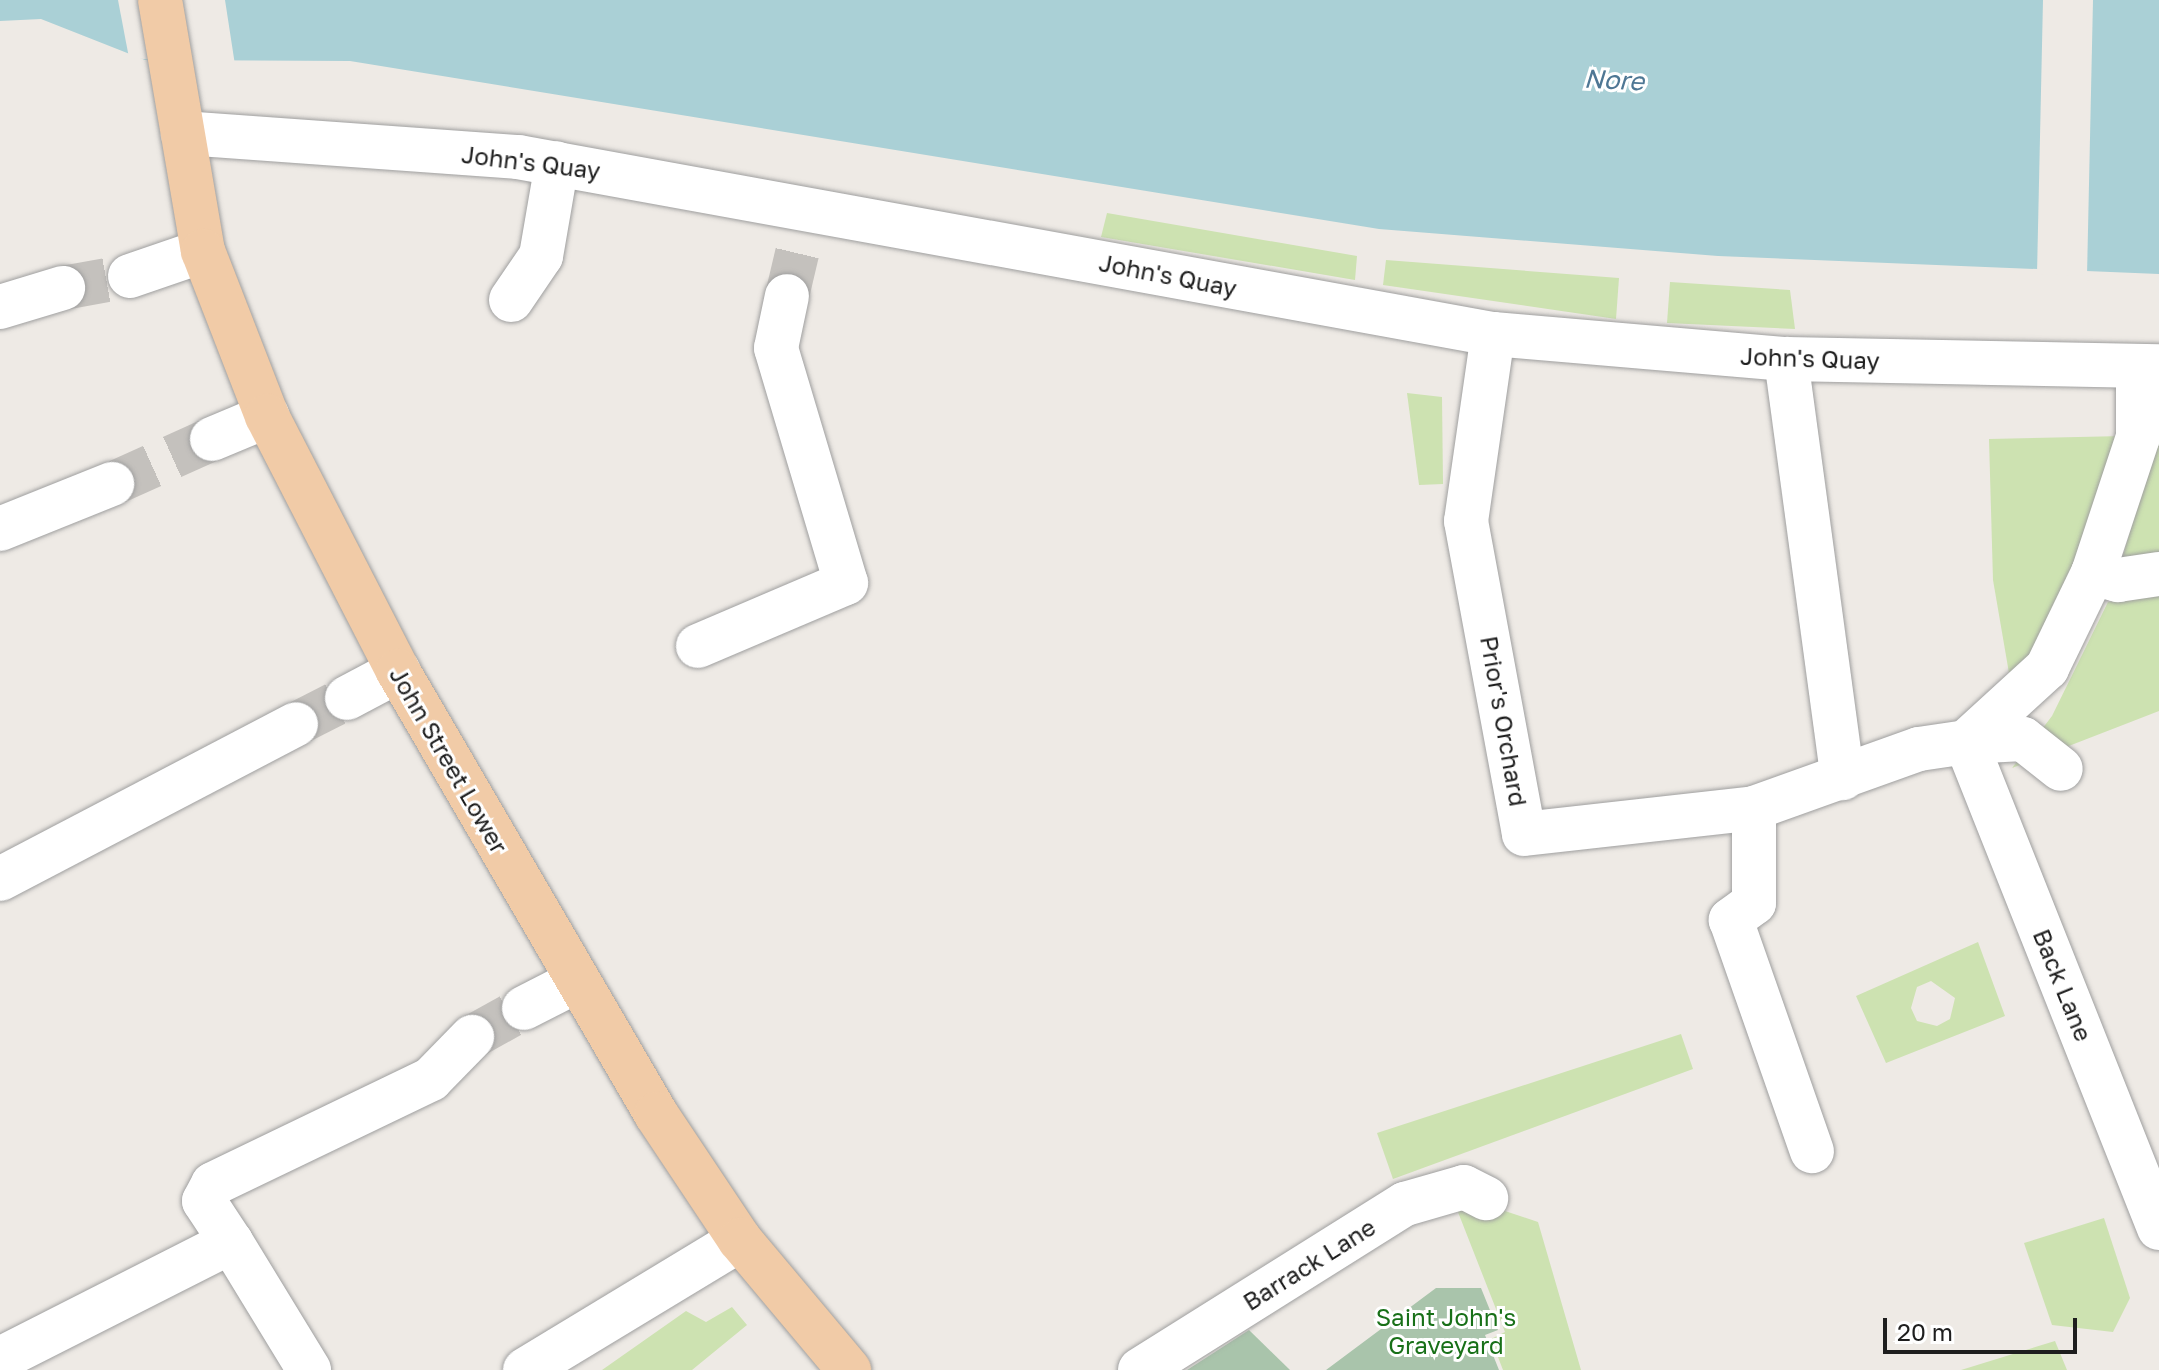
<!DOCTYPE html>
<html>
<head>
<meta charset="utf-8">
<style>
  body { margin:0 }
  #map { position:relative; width:2159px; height:1370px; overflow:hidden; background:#eeeae5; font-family:"Golos Text",sans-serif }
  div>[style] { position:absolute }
  .grass>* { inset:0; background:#cde2b1 }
  .cemetery>* { inset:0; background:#a9c4ab }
  .water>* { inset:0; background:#aad0d6 }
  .pier>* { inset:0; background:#eeeae5 }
  .minor-tunnel>* { height:44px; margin-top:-22px; transform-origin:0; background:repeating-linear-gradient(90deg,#c4c1bd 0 44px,transparent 0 66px) }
  .roads { filter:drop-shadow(0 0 2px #9f9f9f) drop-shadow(0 0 2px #9f9f9f) }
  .minor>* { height:44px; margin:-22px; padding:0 22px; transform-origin:22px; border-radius:22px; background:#fff }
  .major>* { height:44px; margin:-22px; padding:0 22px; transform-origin:22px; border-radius:22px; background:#f1cba7 }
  span { translate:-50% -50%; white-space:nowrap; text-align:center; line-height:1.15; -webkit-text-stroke:6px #fff; paint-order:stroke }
  .street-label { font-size:24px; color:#1e1e1e }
  .park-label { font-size:24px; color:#187018 }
  .water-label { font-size:26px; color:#4e7794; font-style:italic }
  .scale { position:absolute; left:1883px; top:1318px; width:194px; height:36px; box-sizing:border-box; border:4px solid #1e1e1e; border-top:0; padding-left:10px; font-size:24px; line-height:28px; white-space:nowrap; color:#1e1e1e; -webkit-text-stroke:6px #fff; paint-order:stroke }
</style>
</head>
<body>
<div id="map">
  <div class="grass">
    <i style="clip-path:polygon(1107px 213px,1357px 256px,1355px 280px,1101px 237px)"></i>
    <i style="clip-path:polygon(1386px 260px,1619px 278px,1616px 319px,1383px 285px)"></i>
    <i style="clip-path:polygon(1670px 282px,1790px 290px,1795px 329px,1667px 323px)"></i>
    <i style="clip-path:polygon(1407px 393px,1442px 397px,1443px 484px,1419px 485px)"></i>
    <i style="clip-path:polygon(2159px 434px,2159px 554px,2122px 559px,2146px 476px)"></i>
    <i style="clip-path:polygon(2124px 436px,2081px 558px,2025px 668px,2009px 673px,1993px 580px,1989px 439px)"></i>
    <i style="clip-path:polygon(2159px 594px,2159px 711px,2012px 768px,2052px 716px,2108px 602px)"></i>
    <i style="clip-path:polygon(evenodd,1978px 942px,2005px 1016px,1886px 1063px,1856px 996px,1978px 942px,1931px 981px,1955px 998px,1950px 1019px,1937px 1026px,1917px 1021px,1911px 1008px,1917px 987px,1931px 981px)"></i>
    <i style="clip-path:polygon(1681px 1034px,1693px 1069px,1393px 1179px,1377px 1133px)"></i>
    <i style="clip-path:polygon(1475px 1201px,1538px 1222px,1581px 1370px,1503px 1370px,1491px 1339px,1505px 1332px,1456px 1207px)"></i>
    <i style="clip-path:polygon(2104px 1218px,2130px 1298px,2113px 1332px,2052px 1325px,2024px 1243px)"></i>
    <i style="clip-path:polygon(732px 1307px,747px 1325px,692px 1370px,602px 1370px,686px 1311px,706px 1322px)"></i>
    <i style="clip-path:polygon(2055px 1341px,2067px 1370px,1961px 1370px)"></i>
  </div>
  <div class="cemetery">
    <i style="clip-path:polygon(1436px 1288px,1481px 1288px,1498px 1330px,1485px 1335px,1499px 1370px,1326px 1370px)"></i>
    <i style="clip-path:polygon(1249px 1330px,1290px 1370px,1187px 1370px)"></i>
  </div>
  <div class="water">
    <i style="clip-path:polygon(0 0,2159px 0,2159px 274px,1718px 256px,1379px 229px,350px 61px,145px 60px,41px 19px,0 21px)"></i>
  </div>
  <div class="pier">
    <i style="clip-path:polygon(118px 0,225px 0,235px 65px,129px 58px)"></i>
    <i style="clip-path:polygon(2043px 0,2093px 0,2087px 276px,2037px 274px)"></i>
  </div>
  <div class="minor-tunnel">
    <i style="left:63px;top:288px;width:68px;rotate:-10.2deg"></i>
    <i style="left:787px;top:296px;width:57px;rotate:-76.7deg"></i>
    <i style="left:112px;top:484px;width:110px;rotate:-24.2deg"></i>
    <i style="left:296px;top:724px;width:57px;rotate:-27deg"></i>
    <i style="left:472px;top:1037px;width:60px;rotate:-29.1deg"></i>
  </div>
  <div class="roads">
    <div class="minor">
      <i style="left:183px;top:133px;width:336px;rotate:4.1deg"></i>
      <i style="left:518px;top:157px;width:991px;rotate:10.29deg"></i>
      <i style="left:1493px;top:334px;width:294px;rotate:4.9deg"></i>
      <i style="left:1786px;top:359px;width:373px;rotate:1.1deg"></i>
      <i style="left:130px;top:276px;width:77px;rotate:-18.9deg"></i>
      <i style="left:511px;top:300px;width:53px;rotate:-55.7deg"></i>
      <i style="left:541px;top:256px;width:94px;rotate:-80.2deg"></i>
      <i style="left:0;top:307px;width:66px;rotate:-16.8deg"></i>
      <i style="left:1493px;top:334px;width:189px;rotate:98.2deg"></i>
      <i style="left:1466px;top:521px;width:318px;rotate:79.5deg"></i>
      <i style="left:1524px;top:834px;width:231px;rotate:-6.4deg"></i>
      <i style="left:1754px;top:808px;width:175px;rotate:-19.7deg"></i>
      <i style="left:1919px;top:749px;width:48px;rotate:-8.5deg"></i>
      <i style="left:1966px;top:742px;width:57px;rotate:-3deg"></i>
      <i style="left:2023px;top:739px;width:48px;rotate:38.3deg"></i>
      <i style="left:1786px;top:359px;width:423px;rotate:82.3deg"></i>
      <i style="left:212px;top:439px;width:60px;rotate:-22.7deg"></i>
      <i style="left:0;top:529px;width:121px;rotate:-21.9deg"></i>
      <i style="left:2093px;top:573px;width:26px;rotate:16deg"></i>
      <i style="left:2118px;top:580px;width:41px;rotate:-8.3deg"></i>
      <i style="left:698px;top:646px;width:161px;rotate:-23.1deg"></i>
      <i style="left:846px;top:583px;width:245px;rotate:-106.6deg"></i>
      <i style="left:776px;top:348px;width:53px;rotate:-78.1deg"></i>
      <i style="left:347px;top:698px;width:58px;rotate:-27.9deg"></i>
      <i style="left:1966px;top:742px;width:523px;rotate:68.34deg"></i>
      <i style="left:1966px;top:742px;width:110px;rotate:-42.4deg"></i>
      <i style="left:2047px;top:668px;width:106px;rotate:-64.2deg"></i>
      <i style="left:2093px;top:573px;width:143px;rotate:-71.7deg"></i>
      <i style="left:2138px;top:437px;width:71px;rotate:-90deg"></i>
      <i style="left:1754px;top:808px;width:95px;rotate:90deg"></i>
      <i style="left:1754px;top:903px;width:29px;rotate:144deg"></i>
      <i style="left:1731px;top:920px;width:245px;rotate:70.7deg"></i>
      <i style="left:0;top:879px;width:334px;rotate:-27.6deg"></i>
      <i style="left:524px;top:1008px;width:59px;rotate:-27deg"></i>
      <i style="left:231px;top:1242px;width:49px;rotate:-123.4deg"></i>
      <i style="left:204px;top:1201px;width:19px;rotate:-62deg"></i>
      <i style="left:213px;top:1184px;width:242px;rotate:-25.7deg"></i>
      <i style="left:431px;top:1079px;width:59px;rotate:-45.7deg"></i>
      <i style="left:0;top:1359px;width:259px;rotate:-26.9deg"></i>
      <i style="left:231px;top:1242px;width:150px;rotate:58.6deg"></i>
      <i style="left:525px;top:1370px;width:251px;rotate:-31.2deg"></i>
      <i style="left:1140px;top:1370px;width:313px;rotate:-32.1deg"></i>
      <i style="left:1405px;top:1204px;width:61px;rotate:-16.1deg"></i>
      <i style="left:1464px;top:1187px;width:25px;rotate:27deg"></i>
    </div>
    <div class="major">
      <i style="left:160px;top:0;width:255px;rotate:80.3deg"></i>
      <i style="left:203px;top:251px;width:177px;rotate:68.8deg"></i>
      <i style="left:267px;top:416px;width:287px;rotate:62.8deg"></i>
      <i style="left:398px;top:671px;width:513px;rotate:59.78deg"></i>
      <i style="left:656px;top:1114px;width:151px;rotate:56.3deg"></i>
      <i style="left:740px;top:1240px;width:170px;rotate:50deg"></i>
    </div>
  </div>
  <div class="street-label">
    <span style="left:531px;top:162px;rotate:7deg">John's Quay</span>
    <span style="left:1168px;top:275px;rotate:11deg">John's Quay</span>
    <span style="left:1810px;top:358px;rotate:2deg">John's Quay</span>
    <span style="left:1504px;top:721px;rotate:80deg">Prior's Orchard</span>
    <span style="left:449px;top:760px;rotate:60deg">John Street Lower</span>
    <span style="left:2063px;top:985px;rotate:68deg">Back Lane</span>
    <span style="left:1309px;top:1264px;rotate:-32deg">Barrack Lane</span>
  </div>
  <div class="park-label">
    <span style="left:1446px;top:1331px">Saint John's<br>Graveyard</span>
  </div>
  <div class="water-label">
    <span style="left:1614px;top:80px;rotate:3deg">Nore</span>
  </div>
  <div class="scale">20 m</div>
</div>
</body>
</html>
